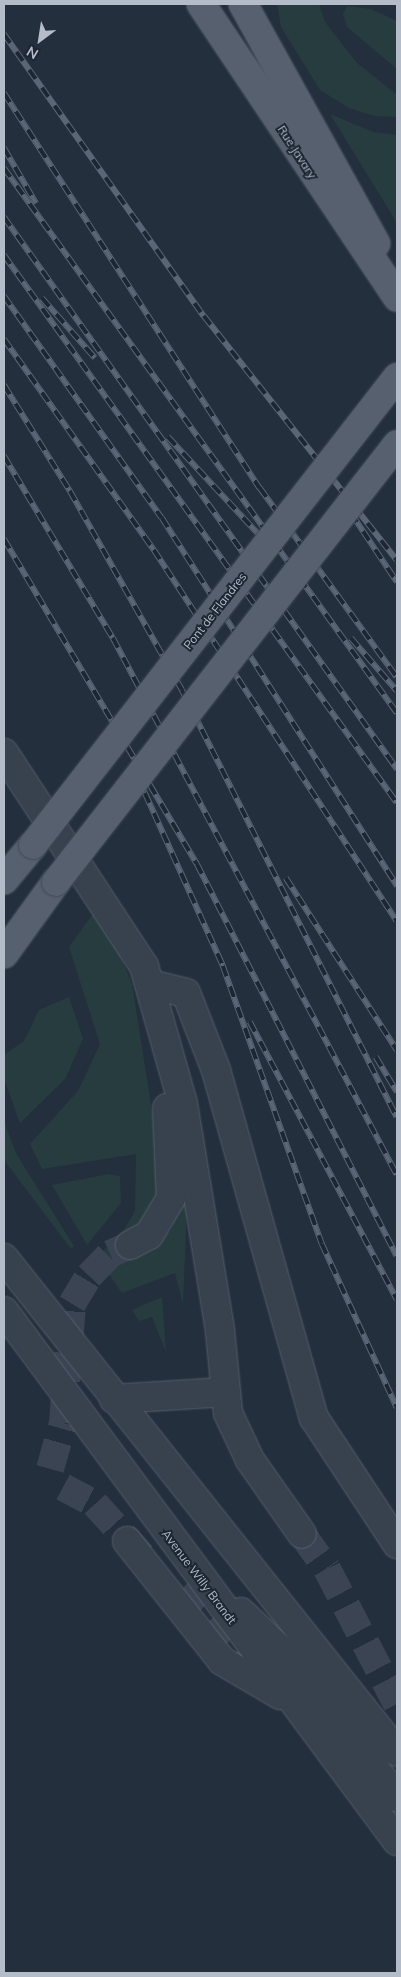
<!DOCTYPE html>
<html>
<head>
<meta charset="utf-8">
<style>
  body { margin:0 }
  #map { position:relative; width:401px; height:1977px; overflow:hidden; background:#242f3e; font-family:Mulish,sans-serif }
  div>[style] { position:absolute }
  .green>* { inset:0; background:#263c3f }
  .minor-tunnel>* { height:28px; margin-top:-14px; transform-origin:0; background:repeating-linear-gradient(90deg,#3a4453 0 28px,transparent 0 42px) }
  .roads { filter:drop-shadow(0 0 1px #565f6c) drop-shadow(0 0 1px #565f6c) }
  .minor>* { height:28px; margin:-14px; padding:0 14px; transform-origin:14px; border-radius:14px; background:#38414e }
  .major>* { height:28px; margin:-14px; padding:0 14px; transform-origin:14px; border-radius:14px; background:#56606e }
  .rail>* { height:5.5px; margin-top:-2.75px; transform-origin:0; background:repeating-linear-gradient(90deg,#1d2633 0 11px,#5a6575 0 22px); box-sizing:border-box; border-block:1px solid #5a6575 }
  .bridges { filter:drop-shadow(0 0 1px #414a57) drop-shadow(0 0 1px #414a57) }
  .major-bridge>* { height:28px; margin:-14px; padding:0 14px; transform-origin:14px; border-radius:14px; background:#56606e }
  span { translate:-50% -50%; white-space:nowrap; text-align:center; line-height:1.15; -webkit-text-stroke:4px #1d2633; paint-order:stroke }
  .street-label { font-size:12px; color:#b4bcc9 }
  .frame { position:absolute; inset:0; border:5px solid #b4bcc9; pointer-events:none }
  .north { position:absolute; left:15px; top:15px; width:50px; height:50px; -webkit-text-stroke:4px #1d2633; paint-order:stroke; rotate:211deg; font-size:14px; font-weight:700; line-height:20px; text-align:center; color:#b4bcc9 }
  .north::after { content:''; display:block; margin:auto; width:18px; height:22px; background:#b4bcc9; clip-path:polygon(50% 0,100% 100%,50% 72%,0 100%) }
</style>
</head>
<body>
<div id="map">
  <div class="green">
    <i style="clip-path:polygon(277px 4px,319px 4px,325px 22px,357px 63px,397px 95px,397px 117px,374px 116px,349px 108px,320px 90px,281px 27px)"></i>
    <i style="clip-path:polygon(347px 6px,371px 9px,397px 21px,397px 69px,347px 27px,343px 14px)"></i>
    <i style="clip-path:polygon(330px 114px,373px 132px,397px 135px,397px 223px)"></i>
    <i style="clip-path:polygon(94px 912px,118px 950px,132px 984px,162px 1174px,150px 1246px,170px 1231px,188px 1182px,183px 1304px,175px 1273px,122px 1293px,97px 1257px,124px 1230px,135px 1211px,136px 1154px,42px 1169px,30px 1144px,78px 1091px,100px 1044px,69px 947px)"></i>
    <i style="clip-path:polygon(69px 997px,83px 1039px,65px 1079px,20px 1123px,4px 1079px,4px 1055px,24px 1041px,39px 1010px)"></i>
    <i style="clip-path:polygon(4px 1122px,17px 1155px,74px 1246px,71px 1249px,4px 1160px)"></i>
    <i style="clip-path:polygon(109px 1174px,120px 1176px,121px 1203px,87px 1245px,52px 1185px)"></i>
    <i style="clip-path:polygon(162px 1297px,166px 1352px,152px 1317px,139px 1321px,132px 1310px)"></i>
  </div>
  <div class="minor-tunnel">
    <i style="left:50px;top:1469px;width:48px;rotate:-74.2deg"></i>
    <i style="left:63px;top:1423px;width:119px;rotate:-85.7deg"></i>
    <i style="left:72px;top:1304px;width:33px;rotate:-59deg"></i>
    <i style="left:89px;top:1276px;width:30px;rotate:-46deg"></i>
    <i style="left:110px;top:1254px;width:22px;rotate:-24deg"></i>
    <i style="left:63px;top:1487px;width:36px;rotate:28deg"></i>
    <i style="left:95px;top:1504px;width:73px;rotate:47.8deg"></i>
    <i style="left:302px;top:1534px;width:43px;rotate:54.5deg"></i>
    <i style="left:327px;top:1569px;width:152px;rotate:62.6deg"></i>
    <i style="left:179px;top:1592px;width:122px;rotate:44.3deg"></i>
  </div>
  <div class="roads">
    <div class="minor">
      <i style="left:4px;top:753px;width:255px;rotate:56.7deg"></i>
      <i style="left:144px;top:966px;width:143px;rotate:74.2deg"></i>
      <i style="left:183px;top:1104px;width:230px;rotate:80.7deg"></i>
      <i style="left:220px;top:1331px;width:82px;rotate:84.4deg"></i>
      <i style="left:228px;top:1413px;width:52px;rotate:64.9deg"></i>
      <i style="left:250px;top:1460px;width:90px;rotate:54.9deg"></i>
      <i style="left:150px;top:984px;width:37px;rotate:14deg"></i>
      <i style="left:186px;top:993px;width:83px;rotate:68.7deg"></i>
      <i style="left:216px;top:1070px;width:362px;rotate:74.3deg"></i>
      <i style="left:314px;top:1418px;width:151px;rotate:56.6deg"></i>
      <i style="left:130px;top:1245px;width:21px;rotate:-28deg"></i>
      <i style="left:149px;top:1235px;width:43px;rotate:-59.3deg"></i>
      <i style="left:171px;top:1198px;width:90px;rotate:-92.5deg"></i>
      <i style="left:4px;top:1258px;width:631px;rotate:51.5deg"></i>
      <i style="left:4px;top:1311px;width:660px;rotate:53.44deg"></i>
      <i style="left:114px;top:1399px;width:112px;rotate:-3.6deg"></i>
      <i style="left:127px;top:1541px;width:153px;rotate:51.6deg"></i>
      <i style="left:222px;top:1661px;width:67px;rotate:30.4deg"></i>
      <i style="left:241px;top:1612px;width:66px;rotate:43.8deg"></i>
      <i style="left:289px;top:1658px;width:176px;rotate:52.2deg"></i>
    </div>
    <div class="major">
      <i style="left:201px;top:4px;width:353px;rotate:56.2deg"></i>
      <i style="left:243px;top:4px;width:274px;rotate:61deg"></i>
      <i style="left:4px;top:880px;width:45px;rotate:-50.4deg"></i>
      <i style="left:4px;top:954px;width:89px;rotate:-54.2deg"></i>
    </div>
  </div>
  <div class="rail">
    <i style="left:4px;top:34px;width:346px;rotate:54.7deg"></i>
    <i style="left:204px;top:316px;width:311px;rotate:51.7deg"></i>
    <i style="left:4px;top:93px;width:471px;rotate:57.1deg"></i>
    <i style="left:260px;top:488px;width:233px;rotate:54.1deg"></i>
    <i style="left:4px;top:148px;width:64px;rotate:59.8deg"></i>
    <i style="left:4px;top:168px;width:672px;rotate:54.2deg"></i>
    <i style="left:4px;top:217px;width:678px;rotate:54.55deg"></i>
    <i style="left:4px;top:255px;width:674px;rotate:54.35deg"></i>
    <i style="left:4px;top:296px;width:272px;rotate:54.6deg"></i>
    <i style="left:162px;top:518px;width:437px;rotate:57.4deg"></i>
    <i style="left:42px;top:298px;width:80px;rotate:48.5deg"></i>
    <i style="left:4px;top:339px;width:259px;rotate:54.6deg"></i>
    <i style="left:154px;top:550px;width:443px;rotate:56.8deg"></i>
    <i style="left:4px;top:385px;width:125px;rotate:58.1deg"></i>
    <i style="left:70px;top:491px;width:228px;rotate:60.6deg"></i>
    <i style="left:182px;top:690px;width:478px;rotate:63.3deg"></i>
    <i style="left:168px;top:437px;width:139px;rotate:47deg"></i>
    <i style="left:4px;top:456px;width:212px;rotate:59.1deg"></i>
    <i style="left:113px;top:638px;width:607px;rotate:62.13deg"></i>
    <i style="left:351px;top:513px;width:83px;rotate:56.3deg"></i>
    <i style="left:4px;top:539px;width:378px;rotate:59.3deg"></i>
    <i style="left:197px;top:864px;width:440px;rotate:63deg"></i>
    <i style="left:351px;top:638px;width:70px;rotate:49deg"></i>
    <i style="left:136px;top:773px;width:212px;rotate:65.7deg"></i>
    <i style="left:223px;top:966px;width:295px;rotate:70.4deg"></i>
    <i style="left:322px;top:1244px;width:180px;rotate:65.4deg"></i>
    <i style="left:286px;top:878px;width:205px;rotate:57.2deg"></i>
    <i style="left:250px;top:1022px;width:314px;rotate:62.1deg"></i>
    <i style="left:376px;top:1057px;width:41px;rotate:59deg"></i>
  </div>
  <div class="bridges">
    <div class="major-bridge">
      <i style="left:33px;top:845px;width:593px;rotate:-52.13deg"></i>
      <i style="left:56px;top:882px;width:555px;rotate:-52.1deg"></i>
    </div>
  </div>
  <div class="street-label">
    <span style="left:297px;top:152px;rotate:57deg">Rue Javary</span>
    <span style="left:215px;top:611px;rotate:-52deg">Pont de Flandres</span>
    <span style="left:199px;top:1577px;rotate:53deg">Avenue Willy Brandt</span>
  </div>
  <div class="frame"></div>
  <div class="north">N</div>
</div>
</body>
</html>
